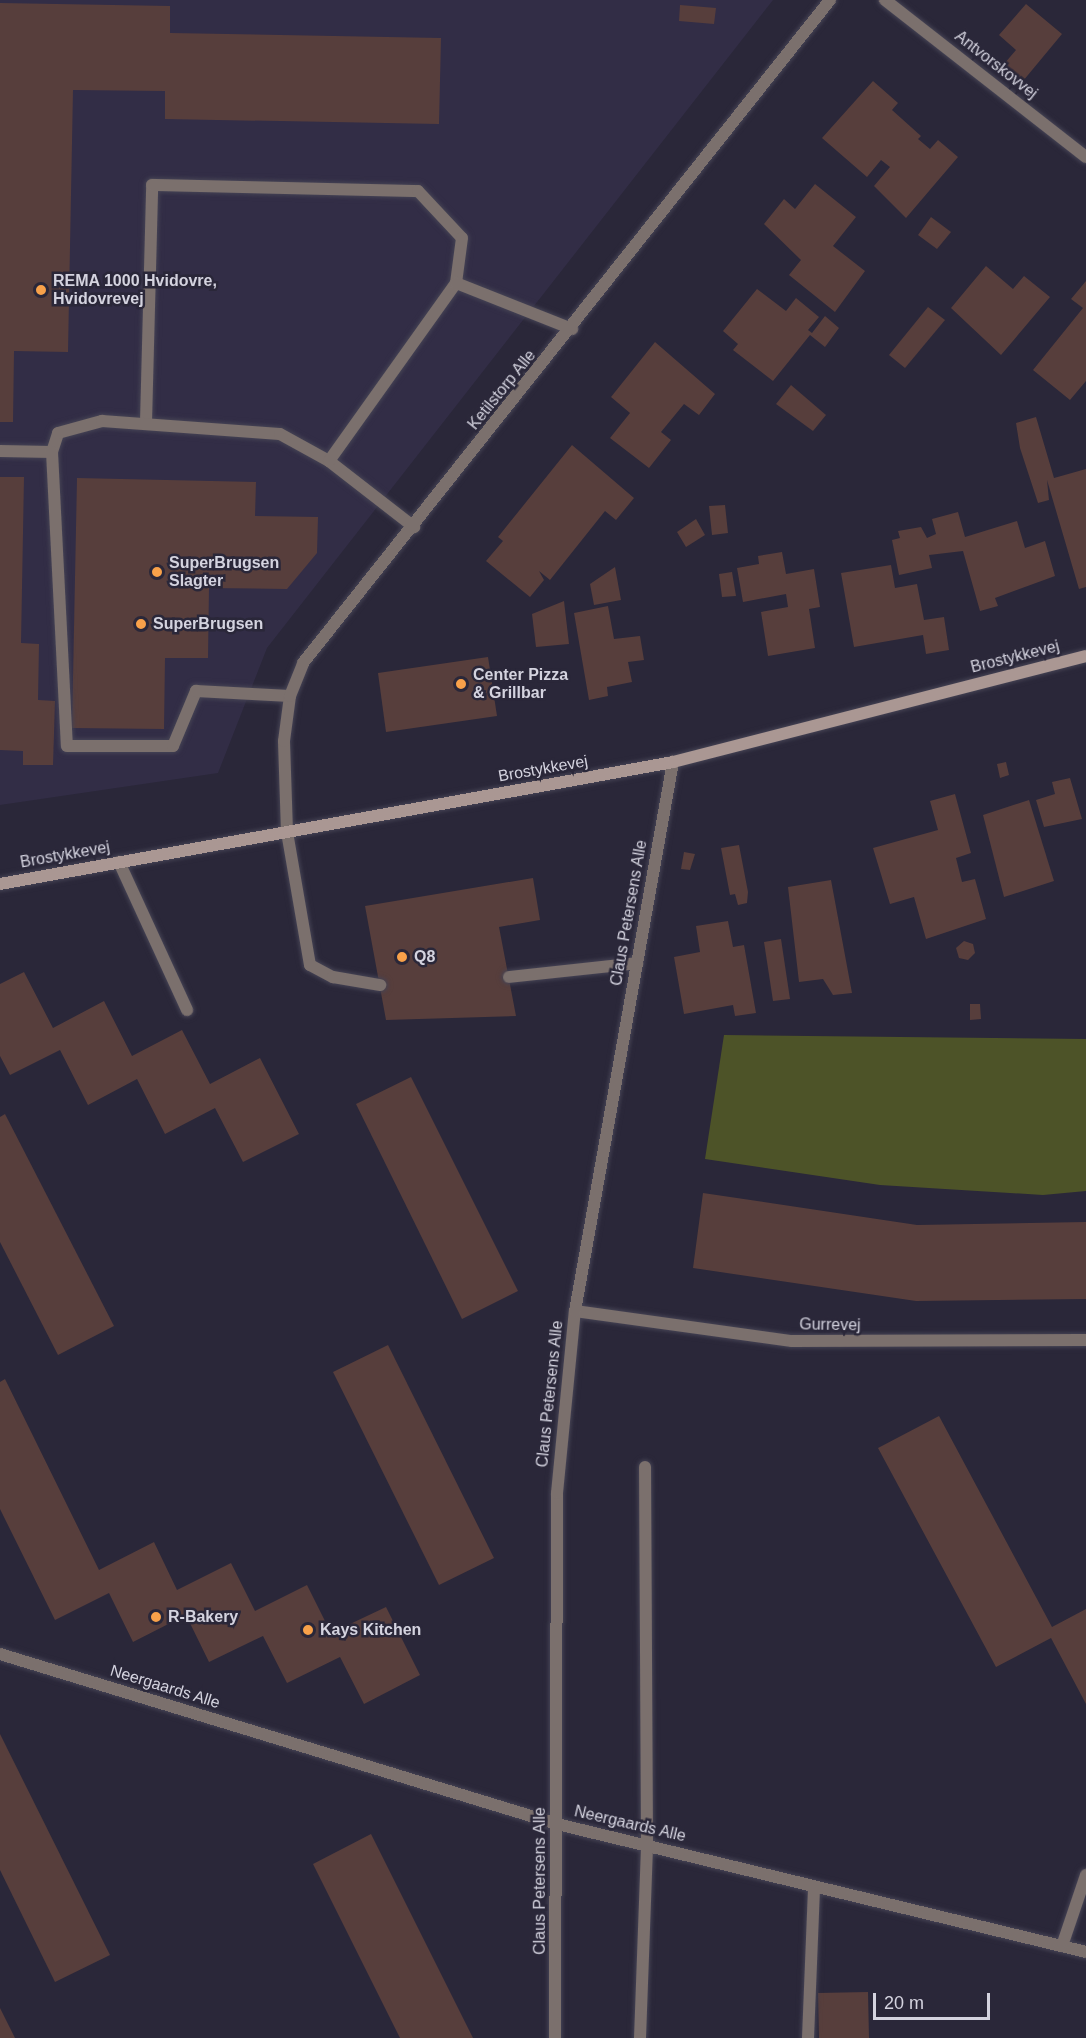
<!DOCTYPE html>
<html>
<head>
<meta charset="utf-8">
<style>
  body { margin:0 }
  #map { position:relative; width:1086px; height:2038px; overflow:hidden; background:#2a2739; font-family:Arial,sans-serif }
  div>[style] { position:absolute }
  .built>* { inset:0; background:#322d46 }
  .green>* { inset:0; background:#4d5328 }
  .building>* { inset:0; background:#573e3c }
  .roads { filter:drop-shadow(0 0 2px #454354) drop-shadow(0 0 2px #454354) }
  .lane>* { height:12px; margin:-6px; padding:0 6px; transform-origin:6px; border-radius:6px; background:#7b706d }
  .street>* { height:12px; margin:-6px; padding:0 6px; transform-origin:6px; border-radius:6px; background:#7b706d }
  .secondary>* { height:12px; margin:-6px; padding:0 6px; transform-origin:6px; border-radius:6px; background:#aa9793 }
  .dots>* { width:16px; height:16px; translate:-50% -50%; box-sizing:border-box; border:3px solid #2a2739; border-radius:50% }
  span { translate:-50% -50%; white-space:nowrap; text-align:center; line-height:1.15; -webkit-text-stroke:5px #2a2739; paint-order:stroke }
  .street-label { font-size:16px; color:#d4d3df }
  .poi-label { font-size:16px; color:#d4d3df; font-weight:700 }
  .left { translate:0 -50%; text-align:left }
  .scale { position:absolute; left:873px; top:1993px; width:117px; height:27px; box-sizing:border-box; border:3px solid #d4d3df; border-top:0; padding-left:8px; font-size:18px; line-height:21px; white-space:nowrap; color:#d4d3df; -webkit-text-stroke:4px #2a2739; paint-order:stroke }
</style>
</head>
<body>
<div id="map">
  <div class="built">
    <i style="clip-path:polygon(0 0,773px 0,267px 648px,218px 773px,0 805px)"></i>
  </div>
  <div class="green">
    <i style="clip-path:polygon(724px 1035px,1086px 1039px,1086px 1191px,1043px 1195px,880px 1185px,705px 1159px)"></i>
  </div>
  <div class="building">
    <i style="clip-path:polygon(0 3px,170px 6px,170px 33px,441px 38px,439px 124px,165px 119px,165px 91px,73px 90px,68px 352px,14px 351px,13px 422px,0 422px)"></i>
    <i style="clip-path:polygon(1026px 4px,1062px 34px,1023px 81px,1004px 64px,1016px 50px,999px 35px)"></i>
    <i style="clip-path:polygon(680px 5px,716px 8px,714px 24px,679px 21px)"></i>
    <i style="clip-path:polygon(873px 81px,898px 103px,892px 110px,921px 136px,918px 139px,930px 149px,938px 140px,958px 157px,906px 218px,874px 186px,890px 167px,881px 160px,867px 177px,822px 138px)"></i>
    <i style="clip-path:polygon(815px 184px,856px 217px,833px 246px,865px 271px,835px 312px,789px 275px,801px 260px,764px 224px,784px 199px,795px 209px)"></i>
    <i style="clip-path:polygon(931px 217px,951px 232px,937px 249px,918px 235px)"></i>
    <i style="clip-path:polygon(986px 266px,1013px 289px,1024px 276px,1050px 297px,1001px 355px,951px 308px)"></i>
    <i style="clip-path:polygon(1086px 281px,1086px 381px,1070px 400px,1033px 370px,1083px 308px,1071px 299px)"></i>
    <i style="clip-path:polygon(757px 289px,786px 311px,796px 298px,819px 317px,808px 330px,812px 333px,825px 316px,839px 328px,825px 347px,810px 335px,773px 381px,733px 350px,738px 344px,723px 331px)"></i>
    <i style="clip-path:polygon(928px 307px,945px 320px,905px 368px,889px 355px)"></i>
    <i style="clip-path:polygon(655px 342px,715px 394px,699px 415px,684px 404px,661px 432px,671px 440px,649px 468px,610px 438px,630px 413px,611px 397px)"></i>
    <i style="clip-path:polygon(791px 385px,826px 415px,813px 431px,776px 404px)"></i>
    <i style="clip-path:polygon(1036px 417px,1054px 478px,1086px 469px,1086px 587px,1079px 589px,1047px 480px,1049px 500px,1038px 503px,1020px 448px,1016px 423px)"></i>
    <i style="clip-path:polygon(572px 445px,634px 498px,616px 520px,605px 511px,550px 580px,539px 571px,544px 580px,530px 597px,486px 561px,503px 541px,498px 537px)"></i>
    <i style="clip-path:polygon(0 477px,24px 477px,21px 643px,39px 644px,38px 700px,55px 701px,53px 765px,23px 765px,23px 751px,0 750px)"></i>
    <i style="clip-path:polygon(77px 478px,256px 482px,255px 516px,318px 517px,317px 553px,287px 589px,209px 588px,208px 658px,165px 658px,164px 729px,72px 728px)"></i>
    <i style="clip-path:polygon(725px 505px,728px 533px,712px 535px,709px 506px)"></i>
    <i style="clip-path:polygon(958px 512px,965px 537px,1017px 521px,1025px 548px,1045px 541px,1055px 576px,995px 598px,998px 606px,980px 611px,963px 551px,929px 555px,932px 568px,899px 575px,892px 540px,900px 538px,898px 531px,921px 527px,927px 538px,936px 534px,932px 519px)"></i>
    <i style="clip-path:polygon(696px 519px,705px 535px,686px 547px,677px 532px)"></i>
    <i style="clip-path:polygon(782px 552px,786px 574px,814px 569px,820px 607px,809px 609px,815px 648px,768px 656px,761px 612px,788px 607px,786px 594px,743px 602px,737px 568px,759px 564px,758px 556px)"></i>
    <i style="clip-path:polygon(891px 565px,895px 588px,917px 584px,924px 620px,944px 617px,949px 650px,926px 654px,923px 635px,854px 647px,841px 573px)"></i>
    <i style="clip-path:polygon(615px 567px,621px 600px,594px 605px,590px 584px)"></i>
    <i style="clip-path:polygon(732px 572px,736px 596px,722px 597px,719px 574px)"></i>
    <i style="clip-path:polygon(564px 601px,569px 644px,536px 647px,532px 614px)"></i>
    <i style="clip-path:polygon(608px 606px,614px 639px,640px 636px,644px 660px,628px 662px,632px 682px,607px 687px,608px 696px,589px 700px,574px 613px)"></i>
    <i style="clip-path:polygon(488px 657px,497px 716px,386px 732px,378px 673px)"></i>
    <i style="clip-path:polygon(1006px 762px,1009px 775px,1000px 778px,997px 764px)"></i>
    <i style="clip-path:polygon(1070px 778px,1082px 819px,1044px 827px,1036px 800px,1055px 794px,1052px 782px)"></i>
    <i style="clip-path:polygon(955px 794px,971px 853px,956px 858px,962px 882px,975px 879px,986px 919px,926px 939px,914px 897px,890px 904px,873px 848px,938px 830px,930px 801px)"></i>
    <i style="clip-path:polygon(1029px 800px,1054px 881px,1004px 897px,983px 815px)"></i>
    <i style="clip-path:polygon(739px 845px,748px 892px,747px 903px,738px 905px,735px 894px,730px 895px,721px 848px)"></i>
    <i style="clip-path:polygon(684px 852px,695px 854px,690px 870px,681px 869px)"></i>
    <i style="clip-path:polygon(533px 878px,540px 920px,499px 927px,516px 1016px,386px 1020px,365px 906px)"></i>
    <i style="clip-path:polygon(831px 880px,852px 993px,833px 995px,823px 979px,799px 982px,788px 887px)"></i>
    <i style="clip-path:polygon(728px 921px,733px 947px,744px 945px,756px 1013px,735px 1016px,733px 1005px,684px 1014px,674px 957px,700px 952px,696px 926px)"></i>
    <i style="clip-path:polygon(781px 939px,790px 999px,773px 1001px,764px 942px)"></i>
    <i style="clip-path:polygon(964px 941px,973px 944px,975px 953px,968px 960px,959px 958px,956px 948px)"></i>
    <i style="clip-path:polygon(24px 972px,53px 1028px,104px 1001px,132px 1056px,182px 1030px,210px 1084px,260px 1058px,299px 1134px,243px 1162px,215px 1108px,165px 1134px,137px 1079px,88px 1105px,60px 1050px,10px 1075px,0 1056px,0 984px)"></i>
    <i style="clip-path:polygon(970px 1004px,980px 1004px,981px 1019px,970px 1020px)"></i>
    <i style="clip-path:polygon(411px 1077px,518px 1291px,462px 1319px,356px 1104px)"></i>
    <i style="clip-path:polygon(5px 1114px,114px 1326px,58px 1355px,0 1242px,0 1117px)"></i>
    <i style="clip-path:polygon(703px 1193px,917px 1225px,1086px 1222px,1086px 1299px,916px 1301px,693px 1268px)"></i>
    <i style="clip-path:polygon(388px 1345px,494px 1558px,439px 1585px,333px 1372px)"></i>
    <i style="clip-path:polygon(5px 1379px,99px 1570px,154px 1542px,177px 1590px,231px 1563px,255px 1611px,307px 1585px,331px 1633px,386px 1607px,420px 1675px,364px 1704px,340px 1657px,287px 1683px,263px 1636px,209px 1662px,186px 1615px,133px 1642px,109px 1593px,55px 1620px,0 1509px,0 1382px)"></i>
    <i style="clip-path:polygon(939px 1416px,1052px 1627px,1086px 1609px,1086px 1704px,1051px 1638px,996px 1667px,878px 1448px)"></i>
    <i style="clip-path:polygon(0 1734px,110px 1955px,55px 1982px,0 1870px)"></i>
    <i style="clip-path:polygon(371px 1834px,473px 2038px,400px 2038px,313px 1864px)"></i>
    <i style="clip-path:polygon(868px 1992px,869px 2038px,819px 2038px,818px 1993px)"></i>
    <i style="clip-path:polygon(0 2008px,15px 2038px,0 2038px)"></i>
  </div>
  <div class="roads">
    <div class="lane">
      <i style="left:146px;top:422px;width:237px;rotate:-88.5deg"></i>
      <i style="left:152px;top:185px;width:266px;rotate:1.3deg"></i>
      <i style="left:418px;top:191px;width:64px;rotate:46.9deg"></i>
      <i style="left:462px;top:238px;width:45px;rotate:97.6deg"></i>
      <i style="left:0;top:451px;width:52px;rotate:1.1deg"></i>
      <i style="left:52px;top:452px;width:20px;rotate:-72deg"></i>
      <i style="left:58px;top:433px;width:46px;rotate:-15.3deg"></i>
      <i style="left:102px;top:421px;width:178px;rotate:4.2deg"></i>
      <i style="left:280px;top:434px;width:56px;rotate:28.9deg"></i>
      <i style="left:329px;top:461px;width:108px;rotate:37.8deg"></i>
      <i style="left:52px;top:452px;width:294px;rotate:87.1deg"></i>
      <i style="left:67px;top:746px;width:106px"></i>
      <i style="left:173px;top:746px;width:60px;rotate:-67.3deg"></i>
      <i style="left:196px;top:691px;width:94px;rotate:3deg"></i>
      <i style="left:329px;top:461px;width:219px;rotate:-54.5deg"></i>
      <i style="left:456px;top:283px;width:125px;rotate:21.6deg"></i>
      <i style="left:287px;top:832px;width:135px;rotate:80.2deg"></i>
      <i style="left:310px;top:965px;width:26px;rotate:28deg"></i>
      <i style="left:333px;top:977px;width:48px;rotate:9.7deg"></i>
      <i style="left:119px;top:862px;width:163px;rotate:65.3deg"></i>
      <i style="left:509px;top:977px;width:129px;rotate:-6.2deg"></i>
      <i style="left:1062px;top:1946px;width:75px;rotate:-71.3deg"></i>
      <i style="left:640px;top:2038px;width:195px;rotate:-87.9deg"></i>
      <i style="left:647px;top:1843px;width:376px;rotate:-90.3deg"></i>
      <i style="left:808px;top:2038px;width:151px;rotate:-87.7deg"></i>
    </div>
    <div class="street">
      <i style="left:885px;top:0;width:255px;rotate:38deg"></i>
      <i style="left:287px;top:832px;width:91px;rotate:-91.9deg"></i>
      <i style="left:284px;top:741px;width:45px;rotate:-82.4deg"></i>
      <i style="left:290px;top:696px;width:35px;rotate:-68deg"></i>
      <i style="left:303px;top:663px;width:847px;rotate:-51.52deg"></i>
      <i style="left:575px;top:1311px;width:219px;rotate:7.9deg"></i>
      <i style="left:792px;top:1341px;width:294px;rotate:-0.2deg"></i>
      <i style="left:0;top:1654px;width:582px;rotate:16.97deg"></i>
      <i style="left:557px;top:1824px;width:544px;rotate:13.6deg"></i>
      <i style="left:555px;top:2038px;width:545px;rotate:-89.79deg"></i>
      <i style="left:557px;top:1493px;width:183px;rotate:-84.4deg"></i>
      <i style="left:575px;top:1311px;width:558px;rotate:-79.88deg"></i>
    </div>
    <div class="secondary">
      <i style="left:0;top:884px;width:684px;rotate:-10.27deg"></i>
      <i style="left:673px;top:762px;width:426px;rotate:-14.4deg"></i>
    </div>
  </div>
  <div class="dots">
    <i style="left:41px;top:290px;background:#f8a14a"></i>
    <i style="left:157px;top:572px;background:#f8a14a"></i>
    <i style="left:141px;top:624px;background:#f8a14a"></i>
    <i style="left:461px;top:684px;background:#f8a14a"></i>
    <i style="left:402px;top:957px;background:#f8a14a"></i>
    <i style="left:156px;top:1617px;background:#f8a14a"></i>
    <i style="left:308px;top:1630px;background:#f8a14a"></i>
  </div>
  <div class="street-label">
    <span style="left:996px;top:65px;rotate:38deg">Antvorskovvej</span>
    <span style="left:502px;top:390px;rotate:-51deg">Ketilstorp Alle</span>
    <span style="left:1015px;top:657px;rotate:-14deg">Brostykkevej</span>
    <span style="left:543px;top:769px;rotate:-10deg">Brostykkevej</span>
    <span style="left:65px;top:855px;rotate:-10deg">Brostykkevej</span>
    <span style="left:629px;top:913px;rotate:-80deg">Claus Petersens Alle</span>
    <span style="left:830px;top:1325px;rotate:1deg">Gurrevej</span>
    <span style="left:550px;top:1394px;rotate:-84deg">Claus Petersens Alle</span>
    <span style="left:165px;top:1687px;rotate:17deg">Neergaards Alle</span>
    <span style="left:630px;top:1824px;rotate:13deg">Neergaards Alle</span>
    <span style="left:540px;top:1881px;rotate:-90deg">Claus Petersens Alle</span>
  </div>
  <div class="poi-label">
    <span class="left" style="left:53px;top:290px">REMA 1000 Hvidovre,<br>Hvidovrevej</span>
    <span class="left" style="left:169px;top:572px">SuperBrugsen<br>Slagter</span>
    <span class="left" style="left:153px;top:624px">SuperBrugsen</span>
    <span class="left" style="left:473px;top:684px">Center Pizza<br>&amp; Grillbar</span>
    <span class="left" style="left:414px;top:957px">Q8</span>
    <span class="left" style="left:168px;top:1617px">R-Bakery</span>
    <span class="left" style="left:320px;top:1630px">Kays Kitchen</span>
  </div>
  <div class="scale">20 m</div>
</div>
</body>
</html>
